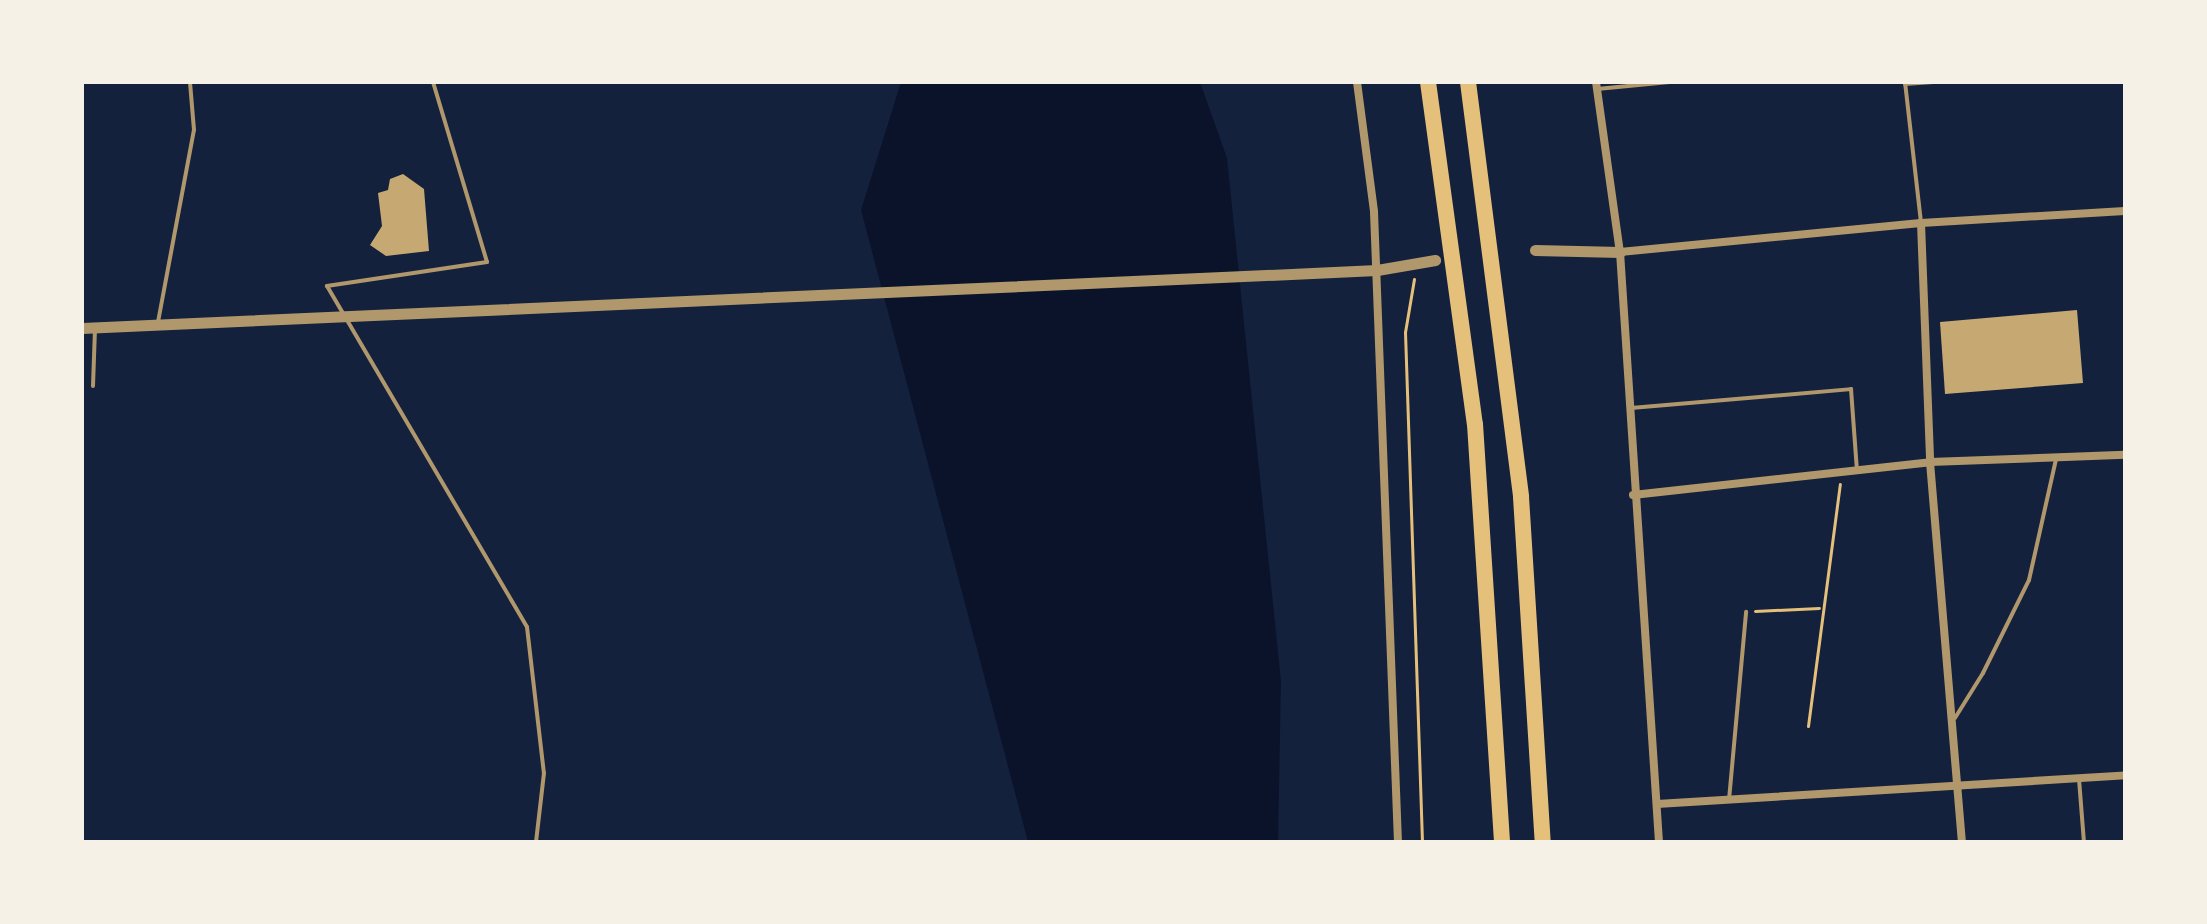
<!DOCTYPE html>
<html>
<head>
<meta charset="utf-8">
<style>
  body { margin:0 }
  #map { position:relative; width:2207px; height:924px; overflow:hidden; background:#14213d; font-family:Signika,sans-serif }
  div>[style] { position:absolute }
  .water>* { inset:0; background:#0b132b }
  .building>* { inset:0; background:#c6a872 }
  .path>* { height:3px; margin:-1.5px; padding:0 1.5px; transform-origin:1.5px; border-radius:1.5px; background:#e5c07b }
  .service>* { height:4px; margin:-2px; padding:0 2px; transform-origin:2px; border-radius:2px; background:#b1986c }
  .minor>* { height:8px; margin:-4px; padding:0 4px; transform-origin:4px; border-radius:4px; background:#b1986c }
  .tertiary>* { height:11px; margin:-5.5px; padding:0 5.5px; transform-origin:5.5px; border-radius:5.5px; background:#b1986c }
  .motorway>* { height:16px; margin:-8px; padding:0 8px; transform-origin:8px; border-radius:8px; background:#e5c07b }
  span { translate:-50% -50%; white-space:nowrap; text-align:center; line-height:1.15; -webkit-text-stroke:7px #f6f1e7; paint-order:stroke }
  .frame { position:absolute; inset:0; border:84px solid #f6f1e7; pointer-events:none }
</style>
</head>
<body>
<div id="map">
  <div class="water">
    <i style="clip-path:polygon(901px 82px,1200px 82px,1227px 158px,1281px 681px,1278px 842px,1028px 842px,861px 210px)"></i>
  </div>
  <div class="building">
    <i style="clip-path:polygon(403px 174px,424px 189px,429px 251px,386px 256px,370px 245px,382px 226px,378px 193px,388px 190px,390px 179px)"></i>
    <i style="clip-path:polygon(2077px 310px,2083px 383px,1945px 394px,1940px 322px)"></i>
  </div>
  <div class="path">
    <i style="left:1414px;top:279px;width:54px;rotate:99.6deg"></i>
    <i style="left:1405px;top:332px;width:510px;rotate:88.09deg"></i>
    <i style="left:1755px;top:611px;width:64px;rotate:-2.7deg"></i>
    <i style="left:1808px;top:726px;width:244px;rotate:-82.5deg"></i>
  </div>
  <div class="service">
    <i style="left:433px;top:82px;width:188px;rotate:73.3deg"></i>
    <i style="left:487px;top:262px;width:162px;rotate:171.5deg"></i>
    <i style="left:327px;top:286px;width:395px;rotate:59.6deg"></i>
    <i style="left:527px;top:627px;width:147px;rotate:83.4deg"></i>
    <i style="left:544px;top:773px;width:69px;rotate:96.6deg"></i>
    <i style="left:1905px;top:82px;width:142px;rotate:83.5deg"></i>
    <i style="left:1905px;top:84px;width:32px;rotate:-4deg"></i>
    <i style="left:1597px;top:89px;width:73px;rotate:-5.5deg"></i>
    <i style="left:158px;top:322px;width:195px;rotate:-79.4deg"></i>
    <i style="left:194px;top:130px;width:48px;rotate:-94.8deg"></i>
    <i style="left:93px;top:386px;width:57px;rotate:-88deg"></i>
    <i style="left:1631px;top:408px;width:221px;rotate:-4.9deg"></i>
    <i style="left:1851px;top:389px;width:81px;rotate:85.8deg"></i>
    <i style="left:1955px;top:718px;width:53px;rotate:-58.1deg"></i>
    <i style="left:1983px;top:673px;width:104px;rotate:-63.7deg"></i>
    <i style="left:2029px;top:580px;width:124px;rotate:-77.4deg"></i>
    <i style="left:2079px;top:779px;width:63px;rotate:85.5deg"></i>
    <i style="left:1729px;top:800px;width:189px;rotate:-84.8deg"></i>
  </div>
  <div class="minor">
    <i style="left:1357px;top:82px;width:131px;rotate:82.5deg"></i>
    <i style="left:1374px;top:212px;width:630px;rotate:87.82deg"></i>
    <i style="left:1596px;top:82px;width:172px;rotate:82deg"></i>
    <i style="left:1620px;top:252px;width:591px;rotate:86.22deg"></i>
    <i style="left:1921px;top:223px;width:239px;rotate:87.8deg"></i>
    <i style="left:1930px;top:462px;width:381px;rotate:85.2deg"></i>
    <i style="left:1620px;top:252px;width:302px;rotate:-5.5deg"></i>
    <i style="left:1921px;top:223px;width:204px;rotate:-3.4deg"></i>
    <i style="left:1633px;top:495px;width:299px;rotate:-6.3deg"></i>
    <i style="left:1930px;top:462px;width:195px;rotate:-2.1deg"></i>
    <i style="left:1657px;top:804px;width:469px;rotate:-3.5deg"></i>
  </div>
  <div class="tertiary">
    <i style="left:1535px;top:250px;width:85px;rotate:1.3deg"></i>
    <i style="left:82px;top:328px;width:1296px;rotate:-2.56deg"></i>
    <i style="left:1377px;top:270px;width:59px;rotate:-9.8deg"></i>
  </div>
  <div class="motorway">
    <i style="left:1428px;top:82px;width:345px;rotate:82.2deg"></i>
    <i style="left:1475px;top:424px;width:419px;rotate:86.3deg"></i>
    <i style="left:1468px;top:82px;width:418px;rotate:82.7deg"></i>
    <i style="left:1521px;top:497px;width:346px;rotate:86.4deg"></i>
  </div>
  <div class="frame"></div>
</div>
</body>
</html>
